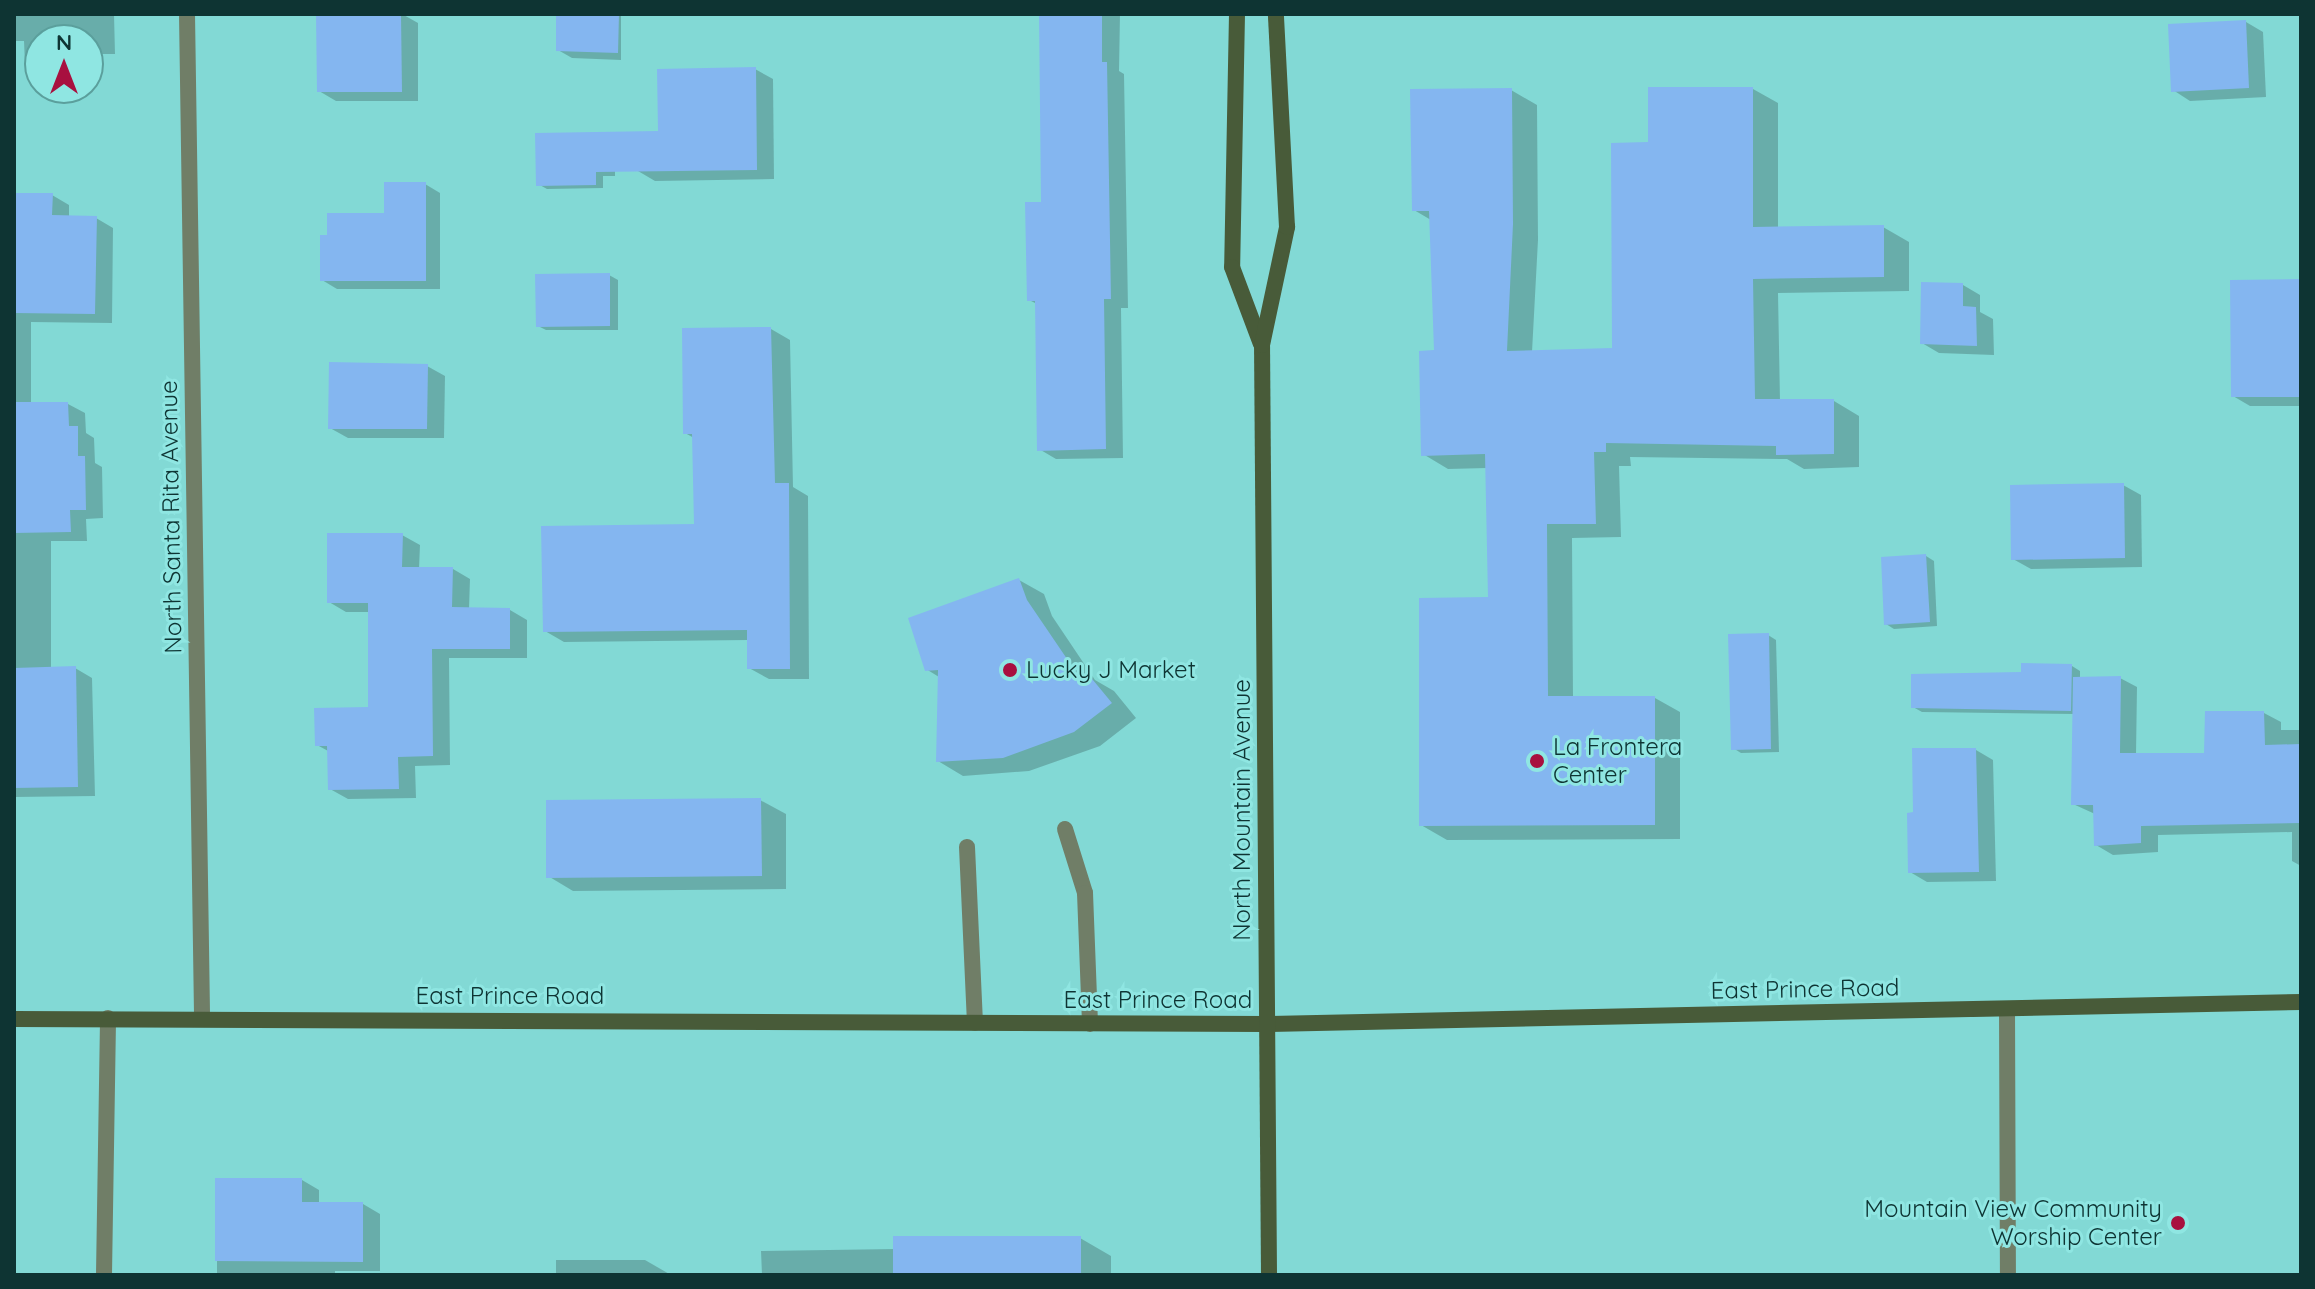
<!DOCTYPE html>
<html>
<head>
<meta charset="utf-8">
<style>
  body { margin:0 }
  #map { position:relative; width:2315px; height:1289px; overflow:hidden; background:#82d9d5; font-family:Quicksand,sans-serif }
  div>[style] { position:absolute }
  .shadow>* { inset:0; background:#0003 }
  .building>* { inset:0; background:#84b6f0 }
  .lane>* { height:16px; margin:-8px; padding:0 8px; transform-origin:8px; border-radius:8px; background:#707e67 }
  .street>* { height:16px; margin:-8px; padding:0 8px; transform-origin:8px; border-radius:8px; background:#707e67 }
  .secondary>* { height:16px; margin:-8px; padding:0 8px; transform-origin:8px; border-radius:8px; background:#485b39 }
  .dots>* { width:22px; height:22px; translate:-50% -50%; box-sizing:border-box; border:4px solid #8fe6e2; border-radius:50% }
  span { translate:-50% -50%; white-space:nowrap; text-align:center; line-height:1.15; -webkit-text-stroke:6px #8fe6e2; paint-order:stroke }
  .street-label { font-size:24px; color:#0e3433 }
  .poi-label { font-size:24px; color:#0e3433 }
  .left { translate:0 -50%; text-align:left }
  .right { translate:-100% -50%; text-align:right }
  .frame { position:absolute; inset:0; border:16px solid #0e3433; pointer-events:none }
  .north { position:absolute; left:24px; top:24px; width:80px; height:80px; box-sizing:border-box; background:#8fe6e2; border:2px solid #5b9f9c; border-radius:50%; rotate:0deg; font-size:22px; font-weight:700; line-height:32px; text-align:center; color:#0e3433 }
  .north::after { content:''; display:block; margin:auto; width:28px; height:36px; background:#a8103f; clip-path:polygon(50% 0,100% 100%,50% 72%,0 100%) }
</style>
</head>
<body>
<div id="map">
  <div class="shadow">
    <i style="clip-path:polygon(14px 14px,114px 14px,115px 54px,89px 54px,88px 74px,88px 40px,40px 40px,40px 73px,25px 65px,24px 41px,14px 41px)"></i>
    <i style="clip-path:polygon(318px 14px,402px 14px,418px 23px,418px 101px,336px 101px,319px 91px)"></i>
    <i style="clip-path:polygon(558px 14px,621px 14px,621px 60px,572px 58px,558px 50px)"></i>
    <i style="clip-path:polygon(1041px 14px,1120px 14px,1119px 71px,1124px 74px,1128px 308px,1121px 308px,1123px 458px,1056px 459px,1039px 449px,1037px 304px,1029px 300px,1043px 204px)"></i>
    <i style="clip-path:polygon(2246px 22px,2263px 32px,2266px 97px,2190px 101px,2173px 90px)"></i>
    <i style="clip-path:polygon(755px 69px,773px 79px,774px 179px,655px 181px,638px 171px,660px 133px)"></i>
    <i style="clip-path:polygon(1753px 89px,1778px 103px,1778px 228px,1883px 227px,1909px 242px,1909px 291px,1778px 293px,1780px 401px,1834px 401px,1859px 416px,1859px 467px,1804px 469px,1787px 459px,1630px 457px,1631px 466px,1619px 466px,1621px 537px,1572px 538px,1573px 698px,1655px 698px,1680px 712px,1680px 839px,1447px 840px,1421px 825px,1490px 599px,1487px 468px,1448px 469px,1423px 454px,1436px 352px,1431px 220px,1414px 210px,1511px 90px,1537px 105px,1538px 240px,1532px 352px,1614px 350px,1650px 144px)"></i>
    <i style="clip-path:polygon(615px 139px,615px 176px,603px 176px,603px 188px,547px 189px,538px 184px)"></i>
    <i style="clip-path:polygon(425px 184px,440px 193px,440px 289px,337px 289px,322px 280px,386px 215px)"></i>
    <i style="clip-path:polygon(14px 195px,52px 195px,69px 205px,69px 218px,96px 218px,113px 228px,112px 323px,31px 322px,31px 404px,68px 404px,85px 413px,86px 433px,94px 438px,95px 463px,102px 467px,103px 518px,86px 519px,87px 541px,51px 541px,51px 668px,75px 668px,92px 678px,95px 796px,14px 797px)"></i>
    <i style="clip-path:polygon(609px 275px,618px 280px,618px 330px,546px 330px,538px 326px)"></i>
    <i style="clip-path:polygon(2301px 281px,2301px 406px,2250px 406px,2233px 396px)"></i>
    <i style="clip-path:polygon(1963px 285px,1980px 295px,1980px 312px,1993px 319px,1994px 355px,1939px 353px,1922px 343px)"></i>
    <i style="clip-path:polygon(771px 329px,790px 340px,793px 487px,808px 496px,809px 679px,769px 679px,749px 668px,749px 640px,564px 642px,545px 631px,696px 526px,694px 438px,685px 433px)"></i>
    <i style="clip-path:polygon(427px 366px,445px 376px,444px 438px,348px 438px,330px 428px)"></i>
    <i style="clip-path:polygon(2123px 485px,2141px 495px,2142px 567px,2031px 569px,2013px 559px)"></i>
    <i style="clip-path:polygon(402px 535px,420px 545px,419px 569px,453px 569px,470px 579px,469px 609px,510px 610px,527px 620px,527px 658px,449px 658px,450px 765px,415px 766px,416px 798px,348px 799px,330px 789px,330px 752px,317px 745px,370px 709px,370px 612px,346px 612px,329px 602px)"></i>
    <i style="clip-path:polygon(1926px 556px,1934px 561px,1937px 626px,1894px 629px,1886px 624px)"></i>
    <i style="clip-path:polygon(1019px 580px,1044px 594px,1052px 616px,1095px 680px,1114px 691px,1136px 718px,1100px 746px,1029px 771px,963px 776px,938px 761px,939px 677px,926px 669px)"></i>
    <i style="clip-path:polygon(1768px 635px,1776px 640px,1779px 752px,1741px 753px,1733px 748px)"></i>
    <i style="clip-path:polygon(2072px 666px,2080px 671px,2080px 679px,2120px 678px,2137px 687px,2136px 755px,2206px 755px,2264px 713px,2281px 722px,2281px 730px,2301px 730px,2301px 866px,2292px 861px,2292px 832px,2158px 835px,2158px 852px,2113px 855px,2096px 845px,2095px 814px,2073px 804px,2075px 714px,1922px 712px,1913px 707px,2022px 674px)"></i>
    <i style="clip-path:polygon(1976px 750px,1993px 760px,1996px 881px,1927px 882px,1910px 872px,1915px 814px)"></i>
    <i style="clip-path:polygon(760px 800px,786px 814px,786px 889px,573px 891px,548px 876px)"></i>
    <i style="clip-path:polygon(217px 1180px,302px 1180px,319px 1190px,319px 1204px,363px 1204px,380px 1214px,380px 1271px,335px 1271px,335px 1275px,217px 1275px)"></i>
    <i style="clip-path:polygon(1080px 1238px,1111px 1256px,1111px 1275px,762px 1275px,761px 1251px,895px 1249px)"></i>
    <i style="clip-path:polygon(556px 1260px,645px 1260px,671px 1275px,556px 1275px)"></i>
  </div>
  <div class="building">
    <i style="clip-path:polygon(316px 14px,401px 14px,402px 92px,317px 92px)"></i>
    <i style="clip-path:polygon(556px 14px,619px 14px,618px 53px,556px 51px)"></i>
    <i style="clip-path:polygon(1039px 14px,1102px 14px,1102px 62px,1107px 62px,1111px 299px,1104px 299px,1106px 449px,1037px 451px,1035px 301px,1027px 301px,1025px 202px,1041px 202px)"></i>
    <i style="clip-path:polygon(2246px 20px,2249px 88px,2171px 92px,2168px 24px)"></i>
    <i style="clip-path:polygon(756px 67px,757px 170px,596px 172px,596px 185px,536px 186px,535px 133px,658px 131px,657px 69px)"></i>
    <i style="clip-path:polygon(1648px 87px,1753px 87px,1753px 227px,1884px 225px,1884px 277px,1753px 279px,1755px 399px,1834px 399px,1834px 454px,1776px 455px,1776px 446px,1606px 443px,1606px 452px,1594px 452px,1596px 524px,1547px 524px,1548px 696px,1655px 696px,1655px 825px,1419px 826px,1419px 598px,1488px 597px,1485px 454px,1421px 456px,1419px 351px,1434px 350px,1429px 211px,1412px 211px,1410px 89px,1512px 88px,1513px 224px,1507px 351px,1612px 348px,1611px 143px,1648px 142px)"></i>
    <i style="clip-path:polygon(384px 182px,426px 182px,426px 281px,320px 281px,320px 235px,327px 235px,327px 213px,384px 213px)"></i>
    <i style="clip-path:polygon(14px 193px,53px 193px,52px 215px,97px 216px,95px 314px,14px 313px)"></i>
    <i style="clip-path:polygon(610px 273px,610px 326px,536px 327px,535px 274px)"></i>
    <i style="clip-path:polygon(2301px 279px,2301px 397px,2231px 397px,2230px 280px)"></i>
    <i style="clip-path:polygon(1921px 282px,1963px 283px,1963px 306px,1976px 307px,1977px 346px,1920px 344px)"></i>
    <i style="clip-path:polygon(771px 327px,775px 483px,789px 483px,790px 669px,747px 669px,747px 630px,543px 632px,541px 526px,694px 524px,692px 434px,683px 434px,682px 328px)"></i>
    <i style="clip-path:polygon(329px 362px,428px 364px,427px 429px,328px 429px)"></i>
    <i style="clip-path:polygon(14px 402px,68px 402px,69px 426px,78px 426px,78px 456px,85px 456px,86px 510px,70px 510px,71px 532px,14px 533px)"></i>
    <i style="clip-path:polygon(2124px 483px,2125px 558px,2011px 560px,2010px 485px)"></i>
    <i style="clip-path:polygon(327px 533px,403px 533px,402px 567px,453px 567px,452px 607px,510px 608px,510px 649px,432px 649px,433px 756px,398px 757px,399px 789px,328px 790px,327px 746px,315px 746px,314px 708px,368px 707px,368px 603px,327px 603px)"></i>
    <i style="clip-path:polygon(1926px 554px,1930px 622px,1884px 625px,1881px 557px)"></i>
    <i style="clip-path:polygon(1019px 578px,1027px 600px,1080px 678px,1088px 674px,1112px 703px,1074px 732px,1003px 758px,936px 762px,938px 670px,925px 671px,908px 618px)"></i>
    <i style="clip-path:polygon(1769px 633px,1771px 749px,1731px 750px,1728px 634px)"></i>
    <i style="clip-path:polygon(2021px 663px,2072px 664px,2071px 711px,1911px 708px,1911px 674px,2021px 672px)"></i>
    <i style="clip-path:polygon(76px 666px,78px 787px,14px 788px,14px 668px)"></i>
    <i style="clip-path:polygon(2121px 676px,2120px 753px,2204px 753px,2205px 711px,2264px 711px,2265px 745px,2301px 744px,2301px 823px,2141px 826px,2141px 843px,2094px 846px,2093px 805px,2071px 805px,2073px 677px)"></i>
    <i style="clip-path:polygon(1912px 748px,1976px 748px,1979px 872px,1908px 873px,1907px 813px,1913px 812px)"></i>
    <i style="clip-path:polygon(761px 798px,762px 876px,546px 878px,546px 800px)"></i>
    <i style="clip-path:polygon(215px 1178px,302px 1178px,302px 1202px,363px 1202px,363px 1262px,215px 1261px)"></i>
    <i style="clip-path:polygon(893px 1236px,1081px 1236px,1081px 1275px,893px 1275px)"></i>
  </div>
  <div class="lane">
    <i style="left:1065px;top:829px;width:67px;rotate:72.6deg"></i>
    <i style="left:1085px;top:893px;width:131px;rotate:87.8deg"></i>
    <i style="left:967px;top:847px;width:176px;rotate:87.4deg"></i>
    <i style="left:2007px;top:1009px;width:266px;rotate:89.8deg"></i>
  </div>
  <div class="street">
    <i style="left:187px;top:14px;width:1005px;rotate:89.14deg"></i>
    <i style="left:104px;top:1275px;width:257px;rotate:-89.1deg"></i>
  </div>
  <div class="secondary">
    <i style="left:1237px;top:14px;width:253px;rotate:91.1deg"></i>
    <i style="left:1232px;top:267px;width:82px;rotate:69.4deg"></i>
    <i style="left:14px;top:1019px;width:1253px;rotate:0.23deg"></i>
    <i style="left:1267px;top:1024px;width:1034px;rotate:-1.22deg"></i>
    <i style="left:1269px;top:1275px;width:930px;rotate:-90.43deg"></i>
    <i style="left:1262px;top:345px;width:121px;rotate:-78deg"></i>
    <i style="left:1287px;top:227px;width:213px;rotate:-93deg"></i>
  </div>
  <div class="dots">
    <i style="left:1010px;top:670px;background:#a8103f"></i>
    <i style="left:1537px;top:761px;background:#a8103f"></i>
    <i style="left:2178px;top:1223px;background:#a8103f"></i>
  </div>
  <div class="street-label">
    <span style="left:171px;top:517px;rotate:-91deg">North Santa Rita Avenue</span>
    <span style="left:1242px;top:810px;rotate:-90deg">North Mountain Avenue</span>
    <span style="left:1805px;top:989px;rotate:-1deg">East Prince Road</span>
    <span style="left:510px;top:996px">East Prince Road</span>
    <span style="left:1158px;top:1000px">East Prince Road</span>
  </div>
  <div class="poi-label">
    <span class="left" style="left:1026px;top:670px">Lucky J Market</span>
    <span class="left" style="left:1553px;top:761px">La Frontera<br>Center</span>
    <span class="right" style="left:2162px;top:1223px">Mountain View Community<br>Worship Center</span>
  </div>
  <div class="frame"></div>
  <div class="north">N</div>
</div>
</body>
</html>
